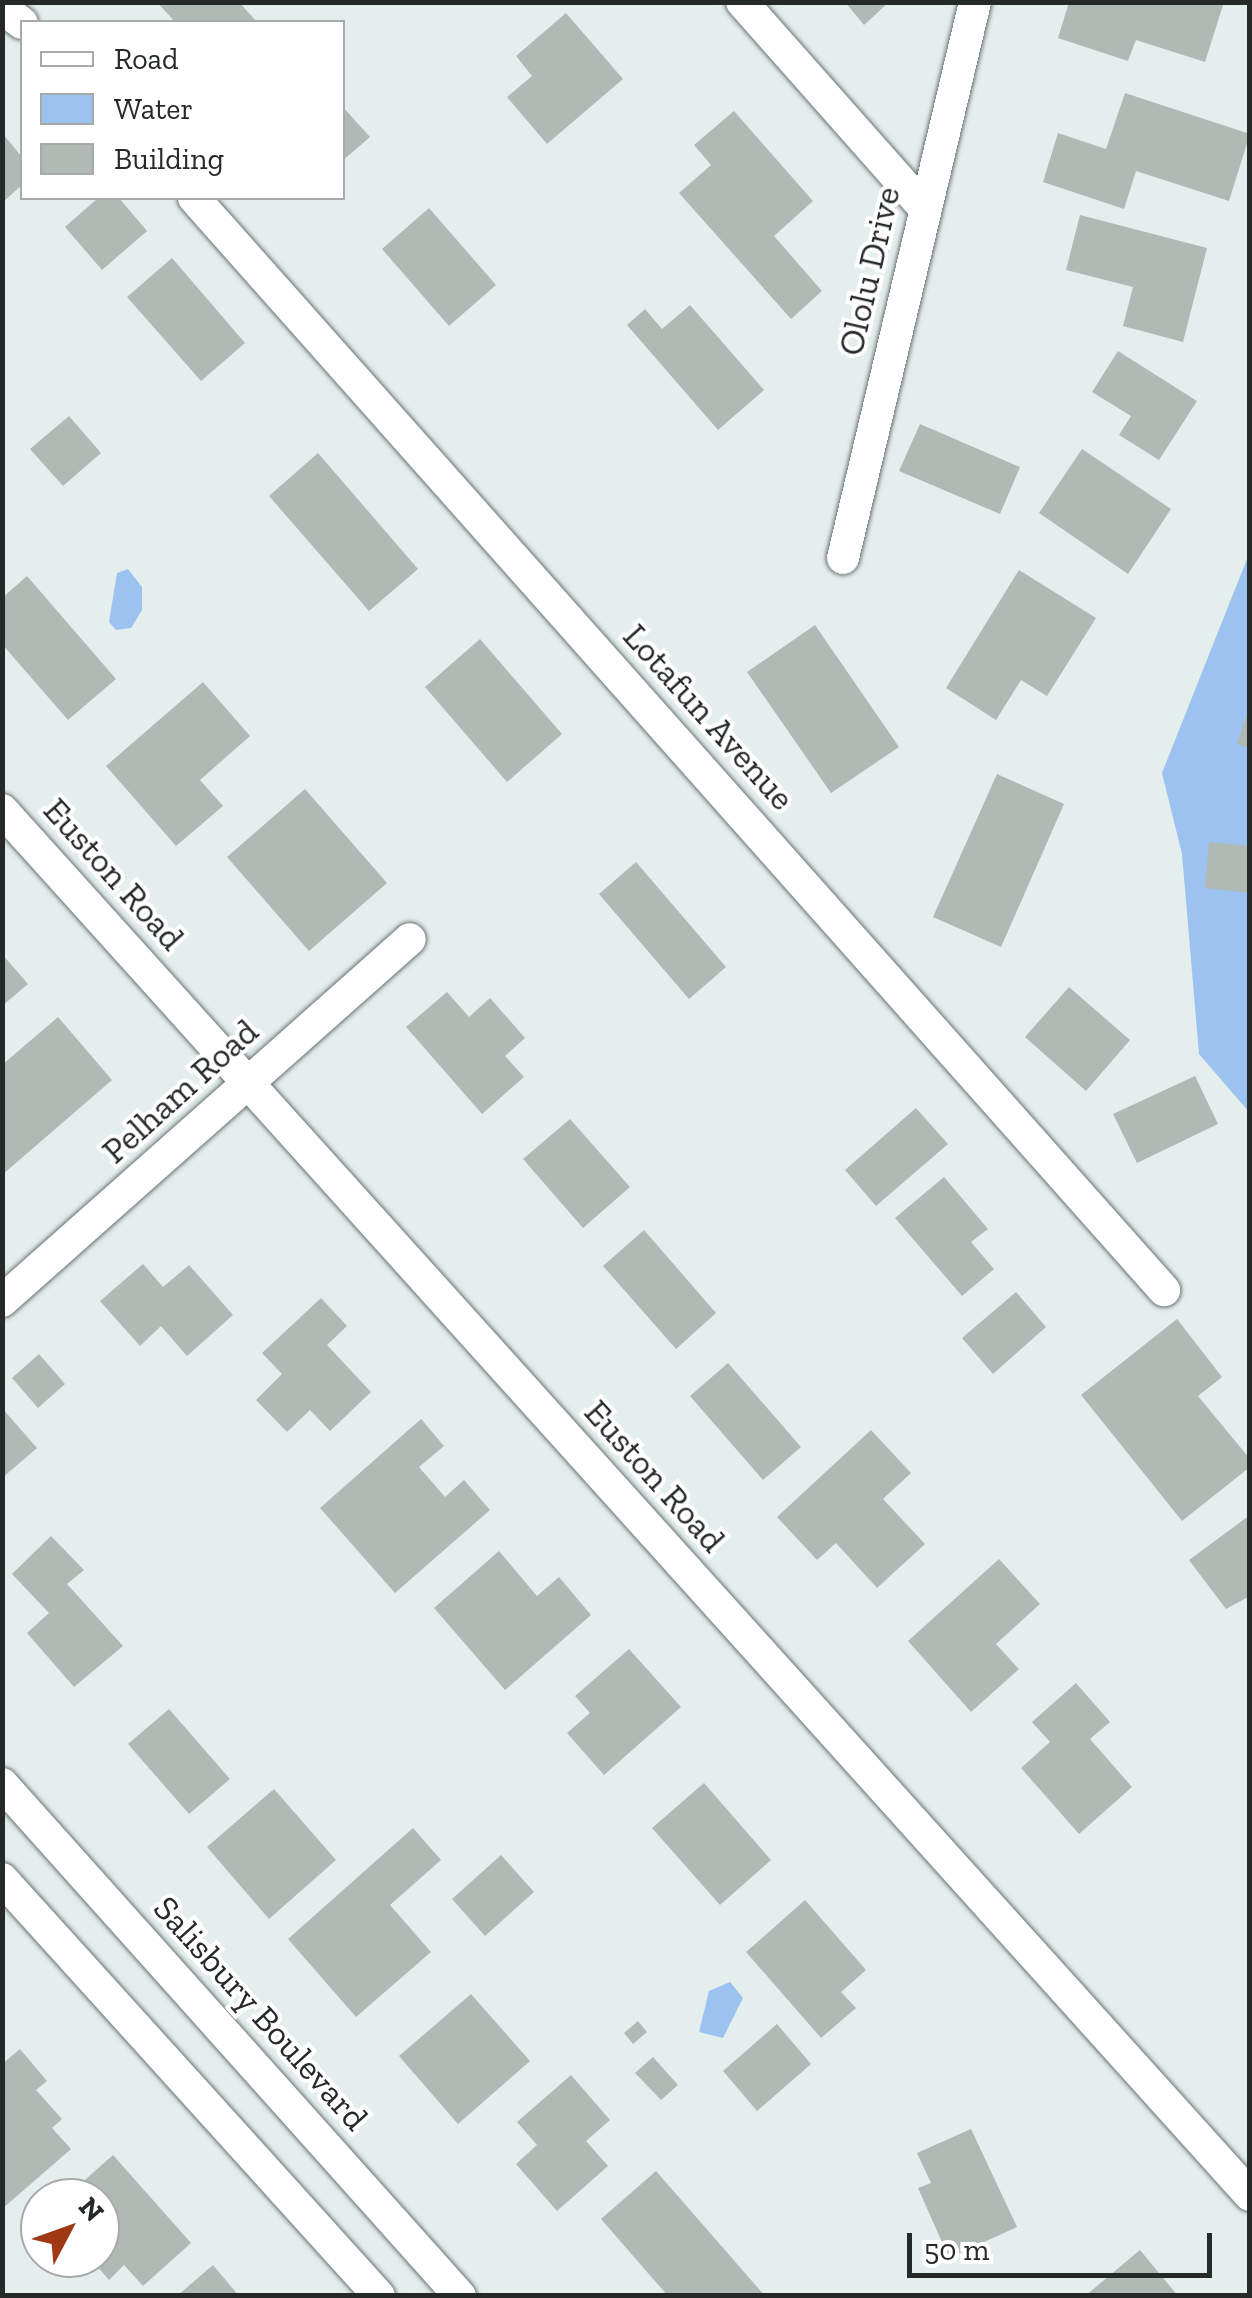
<!DOCTYPE html>
<html>
<head>
<meta charset="utf-8">
<style>
  body { margin:0 }
  #map { position:relative; width:1252px; height:2298px; overflow:hidden; background:#e4eeed; font-family:"Zilla Slab",serif }
  div>[style] { position:absolute }
  .water>* { inset:0; background:#9cc2f0 }
  .building>* { inset:0; background:#b1b9b4 }
  .roads { filter:drop-shadow(0 0 2px #6a7272) drop-shadow(0 0 2px #6a7272) }
  .street>* { height:32px; margin:-16px; padding:0 16px; transform-origin:16px; border-radius:16px; background:#fff }
  span { translate:-50% -50%; white-space:nowrap; text-align:center; line-height:1.15; -webkit-text-stroke:8px #fff; paint-order:stroke }
  .street-label { font-size:35px; color:#252928 }
  .frame { position:absolute; inset:0; border:5px solid #252928; pointer-events:none }
  .legend { position:absolute; left:20px; top:20px; width:325px; height:180px; box-sizing:border-box; background:#fff; border:2px solid #a8a9a9; margin:0; padding:12px 18px; list-style:none; font-size:30px; color:#252928 }
  .legend li { display:flex; align-items:center; gap:20px; height:50px }
  .legend b { width:50px; border:2px solid #a8a9a9 }
  .north { position:absolute; left:20px; top:2178px; width:100px; height:100px; box-sizing:border-box; background:#fff; border:2px solid #a8a9a9; border-radius:50%; rotate:49deg; font-size:28px; font-weight:700; line-height:40px; text-align:center; color:#252928 }
  .north::after { content:''; display:block; margin:auto; width:35px; height:45px; background:#9f3914; clip-path:polygon(50% 0,100% 100%,50% 72%,0 100%) }
  .scale { position:absolute; left:907px; top:2233px; width:305px; height:45px; box-sizing:border-box; border:5px solid #252928; border-top:0; padding-left:12px; font-size:30px; line-height:35px; white-space:nowrap; color:#252928; -webkit-text-stroke:8px #fff; paint-order:stroke }
</style>
</head>
<body>
<div id="map">
  <div class="water">
    <i style="clip-path:polygon(1249px 554px,1249px 1112px,1199px 1054px,1182px 854px,1162px 773px)"></i>
    <i style="clip-path:polygon(128px 569px,142px 587px,142px 610px,131px 628px,116px 630px,109px 622px,117px 573px)"></i>
    <i style="clip-path:polygon(730px 1982px,743px 1998px,723px 2038px,699px 2032px,709px 1991px)"></i>
  </div>
  <div class="building">
    <i style="clip-path:polygon(157px 2px,239px 2px,257px 22px,175px 22px)"></i>
    <i style="clip-path:polygon(845px 2px,889px 2px,864px 25px)"></i>
    <i style="clip-path:polygon(1069px 2px,1224px 2px,1205px 62px,1136px 40px,1128px 61px,1058px 38px)"></i>
    <i style="clip-path:polygon(566px 13px,623px 79px,547px 144px,507px 97px,532px 76px,516px 56px)"></i>
    <i style="clip-path:polygon(1125px 93px,1250px 134px,1229px 201px,1136px 171px,1124px 209px,1043px 182px,1058px 133px,1106px 149px)"></i>
    <i style="clip-path:polygon(342px 106px,370px 137px,342px 161px)"></i>
    <i style="clip-path:polygon(734px 111px,813px 201px,774px 236px,822px 291px,791px 319px,679px 193px,711px 165px,694px 145px)"></i>
    <i style="clip-path:polygon(3px 134px,22px 157px,22px 185px,3px 202px)"></i>
    <i style="clip-path:polygon(98px 198px,119px 198px,147px 231px,102px 270px,65px 227px)"></i>
    <i style="clip-path:polygon(429px 208px,496px 285px,449px 326px,382px 249px)"></i>
    <i style="clip-path:polygon(1080px 215px,1207px 248px,1183px 342px,1123px 326px,1133px 287px,1066px 270px)"></i>
    <i style="clip-path:polygon(172px 258px,245px 343px,201px 381px,127px 297px)"></i>
    <i style="clip-path:polygon(690px 305px,764px 390px,718px 430px,627px 325px,645px 309px,662px 329px)"></i>
    <i style="clip-path:polygon(1118px 351px,1197px 401px,1159px 460px,1119px 435px,1131px 416px,1092px 392px)"></i>
    <i style="clip-path:polygon(69px 416px,101px 453px,63px 486px,30px 449px)"></i>
    <i style="clip-path:polygon(920px 424px,1020px 467px,1000px 514px,899px 471px)"></i>
    <i style="clip-path:polygon(1082px 449px,1171px 509px,1128px 574px,1039px 513px)"></i>
    <i style="clip-path:polygon(318px 453px,418px 569px,369px 611px,269px 496px)"></i>
    <i style="clip-path:polygon(1019px 570px,1096px 618px,1047px 696px,1021px 680px,996px 720px,946px 688px)"></i>
    <i style="clip-path:polygon(27px 576px,116px 679px,68px 720px,2px 644px,2px 598px)"></i>
    <i style="clip-path:polygon(815px 625px,899px 747px,831px 793px,747px 672px)"></i>
    <i style="clip-path:polygon(480px 639px,562px 734px,507px 782px,425px 687px)"></i>
    <i style="clip-path:polygon(203px 682px,250px 736px,200px 780px,223px 806px,176px 846px,106px 766px)"></i>
    <i style="clip-path:polygon(1249px 708px,1250px 708px,1250px 748px,1237px 744px)"></i>
    <i style="clip-path:polygon(997px 774px,1064px 804px,1001px 947px,933px 917px)"></i>
    <i style="clip-path:polygon(305px 789px,387px 883px,309px 951px,227px 857px)"></i>
    <i style="clip-path:polygon(1209px 842px,1250px 846px,1250px 893px,1205px 888px)"></i>
    <i style="clip-path:polygon(636px 862px,726px 967px,689px 999px,599px 894px)"></i>
    <i style="clip-path:polygon(2px 954px,28px 984px,2px 1006px)"></i>
    <i style="clip-path:polygon(1069px 987px,1130px 1040px,1086px 1091px,1025px 1037px)"></i>
    <i style="clip-path:polygon(447px 992px,469px 1017px,490px 998px,525px 1038px,505px 1056px,524px 1077px,482px 1114px,406px 1027px)"></i>
    <i style="clip-path:polygon(58px 1017px,112px 1080px,2px 1175px,2px 1065px)"></i>
    <i style="clip-path:polygon(1195px 1076px,1218px 1124px,1137px 1163px,1113px 1114px)"></i>
    <i style="clip-path:polygon(916px 1108px,948px 1144px,876px 1206px,845px 1170px)"></i>
    <i style="clip-path:polygon(570px 1119px,630px 1187px,583px 1228px,523px 1159px)"></i>
    <i style="clip-path:polygon(944px 1177px,988px 1229px,971px 1242px,994px 1269px,962px 1296px,895px 1218px)"></i>
    <i style="clip-path:polygon(644px 1230px,716px 1313px,676px 1349px,603px 1266px)"></i>
    <i style="clip-path:polygon(143px 1264px,163px 1287px,189px 1265px,233px 1315px,187px 1356px,161px 1326px,140px 1346px,100px 1301px)"></i>
    <i style="clip-path:polygon(1016px 1292px,1046px 1327px,993px 1374px,962px 1338px)"></i>
    <i style="clip-path:polygon(321px 1298px,347px 1326px,327px 1345px,371px 1392px,330px 1431px,310px 1410px,287px 1432px,256px 1400px,282px 1374px,262px 1353px)"></i>
    <i style="clip-path:polygon(1177px 1319px,1222px 1377px,1198px 1396px,1250px 1459px,1250px 1467px,1182px 1521px,1081px 1395px)"></i>
    <i style="clip-path:polygon(39px 1354px,65px 1384px,38px 1408px,12px 1378px)"></i>
    <i style="clip-path:polygon(728px 1363px,801px 1447px,763px 1480px,690px 1396px)"></i>
    <i style="clip-path:polygon(2px 1408px,37px 1448px,2px 1478px)"></i>
    <i style="clip-path:polygon(421px 1419px,444px 1446px,419px 1467px,445px 1497px,464px 1480px,490px 1510px,395px 1593px,320px 1508px)"></i>
    <i style="clip-path:polygon(871px 1430px,911px 1473px,883px 1499px,925px 1544px,877px 1588px,836px 1543px,817px 1560px,777px 1517px)"></i>
    <i style="clip-path:polygon(1250px 1515px,1250px 1596px,1226px 1609px,1189px 1560px)"></i>
    <i style="clip-path:polygon(51px 1536px,84px 1570px,67px 1584px,123px 1646px,74px 1687px,27px 1633px,49px 1613px,12px 1574px)"></i>
    <i style="clip-path:polygon(499px 1551px,537px 1596px,559px 1577px,591px 1615px,505px 1690px,434px 1608px)"></i>
    <i style="clip-path:polygon(999px 1559px,1040px 1604px,996px 1644px,1019px 1669px,971px 1712px,908px 1641px)"></i>
    <i style="clip-path:polygon(629px 1649px,681px 1707px,604px 1775px,567px 1733px,590px 1713px,575px 1696px)"></i>
    <i style="clip-path:polygon(1076px 1683px,1110px 1722px,1090px 1739px,1132px 1787px,1079px 1834px,1021px 1768px,1050px 1742px,1032px 1722px)"></i>
    <i style="clip-path:polygon(169px 1709px,230px 1779px,189px 1814px,128px 1744px)"></i>
    <i style="clip-path:polygon(704px 1783px,771px 1860px,720px 1905px,652px 1828px)"></i>
    <i style="clip-path:polygon(274px 1789px,336px 1860px,269px 1919px,207px 1847px)"></i>
    <i style="clip-path:polygon(413px 1828px,441px 1860px,390px 1905px,431px 1952px,356px 2017px,288px 1939px)"></i>
    <i style="clip-path:polygon(501px 1855px,534px 1892px,485px 1936px,452px 1899px)"></i>
    <i style="clip-path:polygon(805px 1900px,866px 1970px,841px 1992px,856px 2008px,821px 2038px,746px 1952px)"></i>
    <i style="clip-path:polygon(471px 1994px,530px 2061px,458px 2124px,399px 2056px)"></i>
    <i style="clip-path:polygon(638px 2021px,647px 2032px,633px 2044px,624px 2033px)"></i>
    <i style="clip-path:polygon(777px 2024px,811px 2064px,757px 2111px,723px 2071px)"></i>
    <i style="clip-path:polygon(20px 2049px,47px 2081px,36px 2090px,62px 2119px,52px 2128px,71px 2149px,2px 2209px,2px 2064px)"></i>
    <i style="clip-path:polygon(653px 2057px,678px 2085px,661px 2100px,635px 2073px)"></i>
    <i style="clip-path:polygon(571px 2075px,610px 2120px,586px 2141px,608px 2166px,557px 2211px,516px 2164px,537px 2145px,517px 2122px)"></i>
    <i style="clip-path:polygon(971px 2129px,1017px 2227px,949px 2258px,918px 2188px,931px 2183px,917px 2153px)"></i>
    <i style="clip-path:polygon(113px 2155px,191px 2243px,143px 2286px,124px 2265px,109px 2280px,90px 2258px,100px 2258px,100px 2198px,69px 2194px)"></i>
    <i style="clip-path:polygon(656px 2171px,765px 2296px,668px 2296px,601px 2219px)"></i>
    <i style="clip-path:polygon(1140px 2250px,1178px 2296px,1085px 2296px)"></i>
    <i style="clip-path:polygon(213px 2265px,239px 2296px,177px 2296px)"></i>
  </div>
  <div class="roads">
    <div class="street">
      <i style="left:742px;top:2px;width:275px;rotate:48.5deg"></i>
      <i style="left:2px;top:8px;width:25px;rotate:37deg"></i>
      <i style="left:194px;top:198px;width:1461px;rotate:48.39deg"></i>
      <i style="left:843px;top:558px;width:571px;rotate:-76.64deg"></i>
      <i style="left:2px;top:810px;width:1864px;rotate:47.98deg"></i>
      <i style="left:2px;top:1301px;width:545px;rotate:-41.58deg"></i>
      <i style="left:2px;top:1784px;width:687px;rotate:48.19deg"></i>
      <i style="left:2px;top:1879px;width:562px;rotate:47.88deg"></i>
    </div>
  </div>
  <div class="street-label">
    <span style="left:869px;top:271px;rotate:-77deg">Ololu Drive</span>
    <span style="left:709px;top:717px;rotate:48deg">Lotafun Avenue</span>
    <span style="left:114px;top:874px;rotate:48deg">Euston Road</span>
    <span style="left:180px;top:1091px;rotate:-42deg">Pelham Road</span>
    <span style="left:655px;top:1476px;rotate:48deg">Euston Road</span>
    <span style="left:261px;top:2013px;rotate:48deg">Salisbury Boulevard</span>
  </div>
  <div class="frame"></div>
  <ul class="legend">
  <li><b style="height:12px;background:#fff"></b>Road</li>
  <li><b style="height:28px;background:#9cc2f0"></b>Water</li>
  <li><b style="height:28px;background:#b1b9b4"></b>Building</li>
  </ul>
  <div class="north">N</div>
  <div class="scale">50 m</div>
</div>
</body>
</html>
